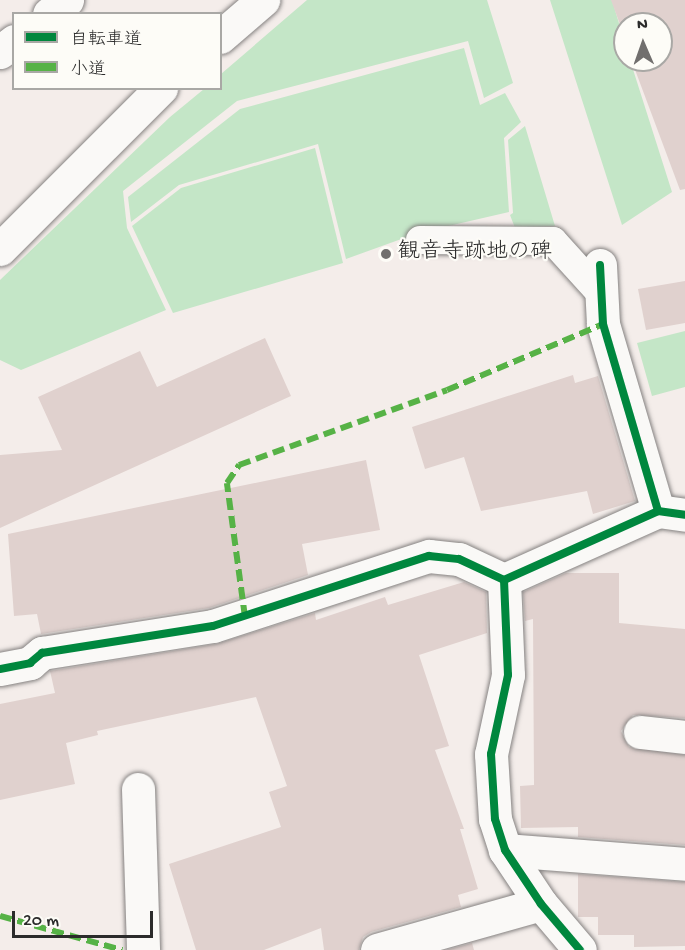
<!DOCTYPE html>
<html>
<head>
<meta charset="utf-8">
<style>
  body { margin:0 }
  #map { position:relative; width:685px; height:950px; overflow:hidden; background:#f4edea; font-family:"Gochi Hand","Klee One",sans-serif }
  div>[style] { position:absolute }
  .green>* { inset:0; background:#c4e6c7 }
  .building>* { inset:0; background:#e0d1ce }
  .roads { filter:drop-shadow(0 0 2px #858281) drop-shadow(0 0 2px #858281) }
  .lane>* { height:28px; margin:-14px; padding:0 14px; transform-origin:14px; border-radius:14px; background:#faf9f7 }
  .street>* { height:33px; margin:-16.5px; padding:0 16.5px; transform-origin:16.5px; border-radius:16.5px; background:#faf9f7 }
  .highway>* { height:33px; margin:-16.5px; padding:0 16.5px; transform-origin:16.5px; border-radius:16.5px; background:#faf9f7 }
  .quiet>* { height:6px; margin-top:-3px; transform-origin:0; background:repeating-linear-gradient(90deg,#56b246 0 12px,transparent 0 18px) }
  .cycleway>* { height:8px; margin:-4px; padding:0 4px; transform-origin:4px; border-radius:4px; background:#00873e }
  .dots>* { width:16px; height:16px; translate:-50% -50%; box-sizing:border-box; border:3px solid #fdfcf7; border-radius:50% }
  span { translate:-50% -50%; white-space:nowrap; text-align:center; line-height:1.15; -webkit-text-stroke:4.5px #fdfcf7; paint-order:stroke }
  .poi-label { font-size:22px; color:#2b2b2b }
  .left { translate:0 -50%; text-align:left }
  .legend { position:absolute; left:12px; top:12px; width:210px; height:78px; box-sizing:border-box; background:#fdfcf7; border:2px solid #a9a8a5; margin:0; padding:8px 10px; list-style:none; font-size:18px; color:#2b2b2b }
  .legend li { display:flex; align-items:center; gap:12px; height:30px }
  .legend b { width:30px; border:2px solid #a9a8a5 }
  .north { position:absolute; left:613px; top:12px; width:60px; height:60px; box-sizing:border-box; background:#fdfcf7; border:2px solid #a9a8a5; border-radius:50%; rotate:358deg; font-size:16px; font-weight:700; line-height:24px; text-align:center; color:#2b2b2b }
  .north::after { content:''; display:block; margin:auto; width:21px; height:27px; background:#716f6e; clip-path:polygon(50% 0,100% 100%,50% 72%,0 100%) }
  .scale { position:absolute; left:12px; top:911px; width:141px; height:27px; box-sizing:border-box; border:3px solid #2b2b2b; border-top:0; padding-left:8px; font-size:18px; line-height:21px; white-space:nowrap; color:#2b2b2b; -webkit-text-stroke:4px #fdfcf7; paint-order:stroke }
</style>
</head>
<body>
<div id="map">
  <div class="green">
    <i style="clip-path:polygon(307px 0,487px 0,513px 83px,484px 98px,468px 41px,237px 101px,123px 191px,127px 228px,166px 310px,21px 370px,0 360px,0 280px,170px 117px,204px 89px,220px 88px,221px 74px)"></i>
    <i style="clip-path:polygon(550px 0,612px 0,625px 43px,625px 60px,630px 60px,672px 192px,622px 225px)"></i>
    <i style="clip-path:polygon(464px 48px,480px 105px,505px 93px,521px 122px,504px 138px,509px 212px,418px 233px,346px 259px,318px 144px,179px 185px,131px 222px,128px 197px,240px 109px)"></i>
    <i style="clip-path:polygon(525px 126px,555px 226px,515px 228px,510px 215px,513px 213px,508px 140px)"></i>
    <i style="clip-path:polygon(315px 148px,343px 263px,173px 313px,132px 226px,181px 188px)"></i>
    <i style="clip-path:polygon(685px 331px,685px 387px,652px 396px,637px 343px)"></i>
  </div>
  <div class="building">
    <i style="clip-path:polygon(611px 0,685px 0,685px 189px,680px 190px,634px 67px,633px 60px,661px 60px,661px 24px,625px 24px,625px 38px)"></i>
    <i style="clip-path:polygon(685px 281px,685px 323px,646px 330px,638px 289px)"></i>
    <i style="clip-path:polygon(265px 338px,291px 396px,0 528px,0 455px,62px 450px,38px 397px,140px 351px,157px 387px)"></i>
    <i style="clip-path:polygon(573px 375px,575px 383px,598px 376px,635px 501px,593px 514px,587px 491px,481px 511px,464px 457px,425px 469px,412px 427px)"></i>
    <i style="clip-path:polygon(366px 460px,380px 530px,302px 544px,308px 575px,209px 608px,41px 634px,37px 614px,14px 616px,8px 534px)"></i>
    <i style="clip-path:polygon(566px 573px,619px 573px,619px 623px,685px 629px,685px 718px,633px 715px,621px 731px,629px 747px,685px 755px,685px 845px,578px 837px,578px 827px,521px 828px,520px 786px,534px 785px,533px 619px,525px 621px,523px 592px)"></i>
    <i style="clip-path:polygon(464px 582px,486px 592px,487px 633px,419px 655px,449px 746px,435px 750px,464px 829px,460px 829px,478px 889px,458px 895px,461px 907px,371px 932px,363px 937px,359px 950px,324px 950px,321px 928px,264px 950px,196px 950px,169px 864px,281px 827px,269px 792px,287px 786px,256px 697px,97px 731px,98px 735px,66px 743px,75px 784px,0 800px,0 704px,55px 693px,50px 671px,216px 644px,315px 613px,316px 620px,385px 597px,388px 605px)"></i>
    <i style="clip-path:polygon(578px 874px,685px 882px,685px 946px,634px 947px,634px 935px,598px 935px,598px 917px,578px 917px)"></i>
    <i style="clip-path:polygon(472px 943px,474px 950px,446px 950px)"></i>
  </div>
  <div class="roads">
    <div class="lane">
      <i style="left:420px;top:240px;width:133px;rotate:0.4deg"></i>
      <i style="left:553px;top:241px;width:72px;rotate:47.8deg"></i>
    </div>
    <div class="street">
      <i style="left:220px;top:37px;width:57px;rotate:-40.7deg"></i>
      <i style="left:0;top:249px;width:228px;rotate:-45deg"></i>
      <i style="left:600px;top:265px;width:59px;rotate:87.1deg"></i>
      <i style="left:603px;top:324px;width:195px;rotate:73.6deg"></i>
      <i style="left:504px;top:580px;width:95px;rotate:87.6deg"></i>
      <i style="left:508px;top:675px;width:81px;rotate:102.1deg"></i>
      <i style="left:491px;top:754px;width:65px;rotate:86.5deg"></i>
      <i style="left:495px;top:819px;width:33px;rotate:72deg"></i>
      <i style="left:505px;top:850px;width:65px;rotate:56.3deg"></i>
      <i style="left:541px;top:904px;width:60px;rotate:49.7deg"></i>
      <i style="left:0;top:669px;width:31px;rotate:-11deg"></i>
      <i style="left:30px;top:663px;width:16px;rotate:-40deg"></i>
      <i style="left:42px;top:653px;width:173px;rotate:-9deg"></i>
      <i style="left:213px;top:626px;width:227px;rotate:-18deg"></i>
      <i style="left:429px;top:556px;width:30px;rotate:6deg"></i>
      <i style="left:459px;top:559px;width:50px;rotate:25deg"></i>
      <i style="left:504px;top:580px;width:169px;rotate:-24.1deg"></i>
      <i style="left:658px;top:511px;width:27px;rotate:8deg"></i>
      <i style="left:640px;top:732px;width:45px;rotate:6.3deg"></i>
      <i style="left:138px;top:789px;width:161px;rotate:88.2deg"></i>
      <i style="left:505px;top:850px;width:181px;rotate:4.4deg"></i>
      <i style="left:377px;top:950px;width:170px;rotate:-15.7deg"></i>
    </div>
    <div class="highway">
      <i style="left:49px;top:14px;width:23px;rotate:-38deg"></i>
      <i style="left:0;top:52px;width:18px;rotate:-38deg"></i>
    </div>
  </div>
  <div class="quiet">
    <i style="left:245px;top:617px;width:135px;rotate:-97.7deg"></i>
    <i style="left:227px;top:483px;width:22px;rotate:-56deg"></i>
    <i style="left:239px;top:465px;width:221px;rotate:-19.8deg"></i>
    <i style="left:447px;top:390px;width:169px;rotate:-22.9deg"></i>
    <i style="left:0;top:916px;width:127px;rotate:15.6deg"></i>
  </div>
  <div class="cycleway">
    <i style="left:600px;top:265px;width:59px;rotate:87.1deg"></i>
    <i style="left:603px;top:324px;width:195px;rotate:73.6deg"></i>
    <i style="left:504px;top:580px;width:95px;rotate:87.6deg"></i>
    <i style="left:508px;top:675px;width:81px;rotate:102.1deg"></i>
    <i style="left:491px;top:754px;width:65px;rotate:86.5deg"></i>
    <i style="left:495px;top:819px;width:33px;rotate:72deg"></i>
    <i style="left:505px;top:850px;width:65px;rotate:56.3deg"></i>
    <i style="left:541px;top:904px;width:60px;rotate:49.7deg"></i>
    <i style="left:0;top:669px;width:31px;rotate:-11deg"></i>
    <i style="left:30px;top:663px;width:16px;rotate:-40deg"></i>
    <i style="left:42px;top:653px;width:173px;rotate:-9deg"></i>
    <i style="left:213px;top:626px;width:227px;rotate:-18deg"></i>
    <i style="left:429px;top:556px;width:30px;rotate:6deg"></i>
    <i style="left:459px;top:559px;width:50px;rotate:25deg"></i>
    <i style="left:504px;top:580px;width:169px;rotate:-24.1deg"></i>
    <i style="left:658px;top:511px;width:27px;rotate:8deg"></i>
  </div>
  <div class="dots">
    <i style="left:386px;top:254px;background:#716f6e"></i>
  </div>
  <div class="poi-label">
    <span class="left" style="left:398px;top:254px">観音寺跡地の碑</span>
  </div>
  <ul class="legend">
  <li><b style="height:8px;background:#00873e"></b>自転車道</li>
  <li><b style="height:8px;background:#56b246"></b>小道</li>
  </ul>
  <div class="north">N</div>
  <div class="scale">20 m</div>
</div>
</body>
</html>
